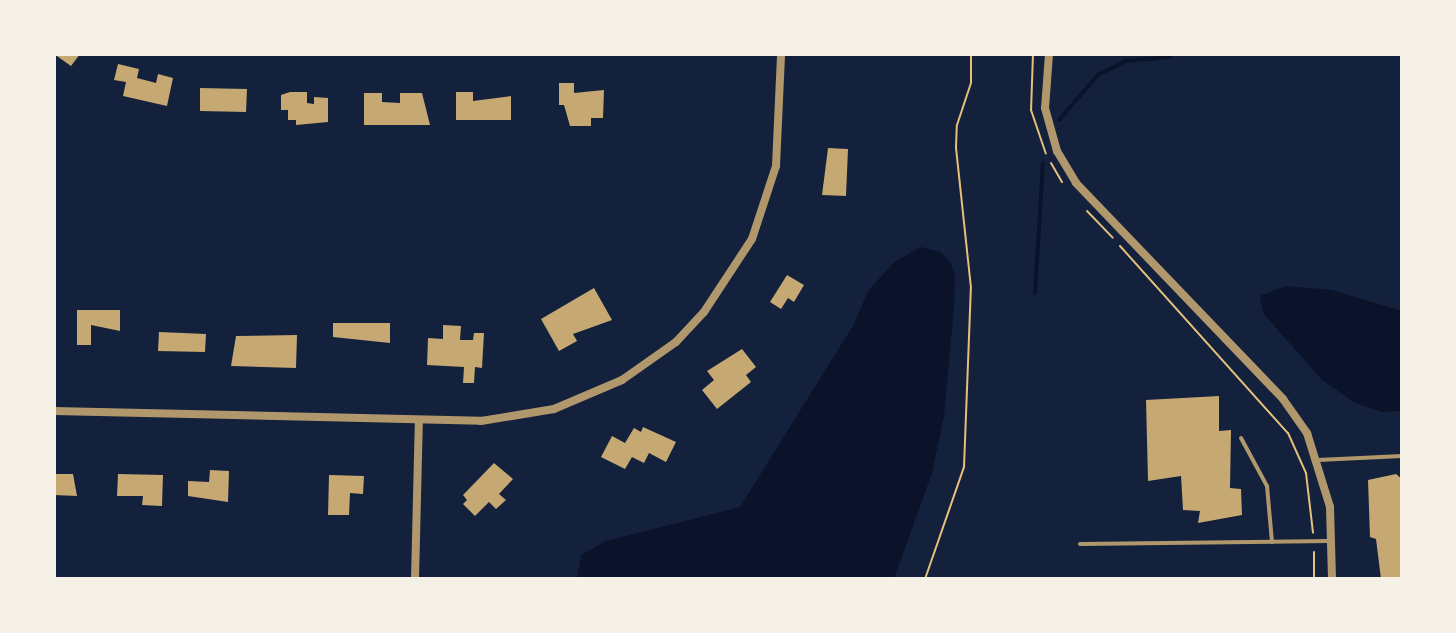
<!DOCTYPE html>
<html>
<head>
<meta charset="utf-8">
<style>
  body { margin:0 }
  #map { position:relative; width:1456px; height:633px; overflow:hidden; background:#14213d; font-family:Commissioner,sans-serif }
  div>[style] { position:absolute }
  .water>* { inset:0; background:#0b132b }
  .stream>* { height:4px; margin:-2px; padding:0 2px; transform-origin:2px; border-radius:2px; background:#0b132b }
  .building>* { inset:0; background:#c6a872 }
  .path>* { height:2px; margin:-1px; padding:0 1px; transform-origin:1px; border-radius:1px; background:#e5c07b }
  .service>* { height:4px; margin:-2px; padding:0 2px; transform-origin:2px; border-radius:2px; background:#b1986c }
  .minor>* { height:8px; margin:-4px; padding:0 4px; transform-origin:4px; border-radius:4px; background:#b1986c }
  span { translate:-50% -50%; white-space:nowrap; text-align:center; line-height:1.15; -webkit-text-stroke:6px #f6f1e7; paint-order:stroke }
  .frame { position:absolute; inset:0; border:56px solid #f6f1e7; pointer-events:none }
</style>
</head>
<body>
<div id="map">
  <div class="water">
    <i style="clip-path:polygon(921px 247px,941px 252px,950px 262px,955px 275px,954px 308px,944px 416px,932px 473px,894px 579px,577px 579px,581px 555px,606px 541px,740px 507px,854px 324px,868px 291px,894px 262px)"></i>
    <i style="clip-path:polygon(1285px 286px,1332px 290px,1402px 311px,1402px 411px,1382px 412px,1355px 403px,1322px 380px,1263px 313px,1260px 296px)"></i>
  </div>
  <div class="stream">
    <i style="left:1059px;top:120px;width:60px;rotate:-49.1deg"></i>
    <i style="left:1098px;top:75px;width:30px;rotate:-27deg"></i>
    <i style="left:1125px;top:61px;width:45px;rotate:-5.1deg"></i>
    <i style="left:1035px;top:293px;width:130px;rotate:-86.5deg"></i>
  </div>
  <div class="building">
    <i style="clip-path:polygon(54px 54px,80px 54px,71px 66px)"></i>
    <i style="clip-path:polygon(118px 64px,139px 69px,137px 78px,156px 83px,158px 74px,173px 78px,167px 106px,123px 96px,126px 82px,114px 80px)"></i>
    <i style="clip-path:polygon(559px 83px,574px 83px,574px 93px,604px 90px,603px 118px,591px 118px,591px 126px,570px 126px,564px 105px,559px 105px)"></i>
    <i style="clip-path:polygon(200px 88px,247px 89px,246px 112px,200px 111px)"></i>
    <i style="clip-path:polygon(290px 92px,307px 92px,307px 103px,314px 104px,314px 97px,328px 98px,328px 122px,296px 125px,296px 120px,288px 120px,288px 110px,281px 110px,281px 95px)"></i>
    <i style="clip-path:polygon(456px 92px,473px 92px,473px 101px,511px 96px,511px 120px,456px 120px)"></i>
    <i style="clip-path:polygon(364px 93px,382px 93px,382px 102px,400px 103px,400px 93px,422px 93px,430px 125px,364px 125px)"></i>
    <i style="clip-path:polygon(828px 148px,848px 149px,846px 196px,822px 195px)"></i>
    <i style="clip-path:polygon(787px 275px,804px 285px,794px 302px,788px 298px,781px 309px,770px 302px)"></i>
    <i style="clip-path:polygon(594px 288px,612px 320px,573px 334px,577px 341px,559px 351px,541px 319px)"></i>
    <i style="clip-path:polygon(77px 310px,120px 310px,120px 331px,91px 325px,91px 345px,77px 345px)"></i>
    <i style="clip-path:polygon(333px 323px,390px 323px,390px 343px,333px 337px)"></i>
    <i style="clip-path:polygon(443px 325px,461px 326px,460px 340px,473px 340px,474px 333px,484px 333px,482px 368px,475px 367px,474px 383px,463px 383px,464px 367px,427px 365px,428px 338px,443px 339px)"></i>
    <i style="clip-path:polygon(159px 332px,206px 334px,205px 352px,158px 351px)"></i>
    <i style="clip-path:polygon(297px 335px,296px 368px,231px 366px,236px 336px)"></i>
    <i style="clip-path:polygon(742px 349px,756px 367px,746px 375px,751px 382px,717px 409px,702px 390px,714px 380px,707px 371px)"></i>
    <i style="clip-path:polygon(1219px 396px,1219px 431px,1231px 430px,1230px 488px,1241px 489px,1242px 515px,1198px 523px,1200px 511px,1183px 510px,1181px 476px,1148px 481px,1146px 400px)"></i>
    <i style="clip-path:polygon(643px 427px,676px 442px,666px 462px,649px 453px,644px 463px,632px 457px,625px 469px,601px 457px,612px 436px,625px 443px,634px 428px,641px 432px)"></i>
    <i style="clip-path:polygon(494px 463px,513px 479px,499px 494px,506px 500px,496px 509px,489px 502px,475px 516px,463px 504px,467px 500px,463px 495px)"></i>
    <i style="clip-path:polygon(210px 470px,229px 471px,228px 502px,188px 496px,188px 481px,209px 482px)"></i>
    <i style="clip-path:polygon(54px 474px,73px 474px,77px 496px,54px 495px)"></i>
    <i style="clip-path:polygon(118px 474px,163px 475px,162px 506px,142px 505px,143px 496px,117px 496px)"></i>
    <i style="clip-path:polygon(1396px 474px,1402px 479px,1402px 579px,1381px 579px,1376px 539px,1370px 537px,1368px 480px)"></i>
    <i style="clip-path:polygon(329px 475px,364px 476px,363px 494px,350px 493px,349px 515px,328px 515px)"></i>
  </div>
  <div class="path">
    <i style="left:1033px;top:54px;width:56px;rotate:92deg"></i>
    <i style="left:1031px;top:110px;width:46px;rotate:71.2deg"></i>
    <i style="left:1051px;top:163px;width:22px;rotate:60deg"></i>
    <i style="left:1087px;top:211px;width:37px;rotate:46deg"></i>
    <i style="left:1120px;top:246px;width:251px;rotate:48.1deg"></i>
    <i style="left:1288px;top:433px;width:44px;rotate:65.8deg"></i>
    <i style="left:1306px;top:473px;width:60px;rotate:83.3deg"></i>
    <i style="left:1314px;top:552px;width:27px;rotate:90deg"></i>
    <i style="left:925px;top:579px;width:119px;rotate:-70.8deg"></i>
    <i style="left:964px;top:467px;width:179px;rotate:-87.8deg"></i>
    <i style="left:971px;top:288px;width:141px;rotate:-96.1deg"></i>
    <i style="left:956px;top:148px;width:23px;rotate:-88deg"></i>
    <i style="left:957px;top:125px;width:44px;rotate:-71.6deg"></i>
    <i style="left:971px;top:83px;width:29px;rotate:-90deg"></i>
  </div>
  <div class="service">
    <i style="left:1241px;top:438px;width:55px;rotate:61.6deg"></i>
    <i style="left:1267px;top:486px;width:56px;rotate:84.9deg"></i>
    <i style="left:1318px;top:460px;width:84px;rotate:-2.7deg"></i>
    <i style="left:1080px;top:544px;width:249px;rotate:-0.7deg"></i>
  </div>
  <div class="minor">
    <i style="left:1049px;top:54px;width:54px;rotate:94.2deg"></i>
    <i style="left:1045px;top:108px;width:45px;rotate:74.4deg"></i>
    <i style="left:1057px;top:151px;width:37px;rotate:59deg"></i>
    <i style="left:1076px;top:183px;width:299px;rotate:46.2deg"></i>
    <i style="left:1283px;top:399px;width:42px;rotate:54.8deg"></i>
    <i style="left:1307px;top:433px;width:77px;rotate:72.7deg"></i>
    <i style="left:1330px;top:507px;width:72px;rotate:88.4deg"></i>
    <i style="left:54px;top:411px;width:427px;rotate:1.3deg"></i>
    <i style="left:481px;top:421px;width:74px;rotate:-9.3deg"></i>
    <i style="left:554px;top:409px;width:74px;rotate:-23.1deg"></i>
    <i style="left:622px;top:380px;width:66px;rotate:-35.1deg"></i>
    <i style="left:676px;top:342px;width:41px;rotate:-47deg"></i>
    <i style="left:704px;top:312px;width:87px;rotate:-56.7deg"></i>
    <i style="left:752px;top:239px;width:77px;rotate:-71.8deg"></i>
    <i style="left:776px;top:166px;width:112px;rotate:-87.4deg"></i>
    <i style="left:415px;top:579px;width:159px;rotate:-88.6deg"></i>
  </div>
  <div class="frame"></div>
</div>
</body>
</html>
